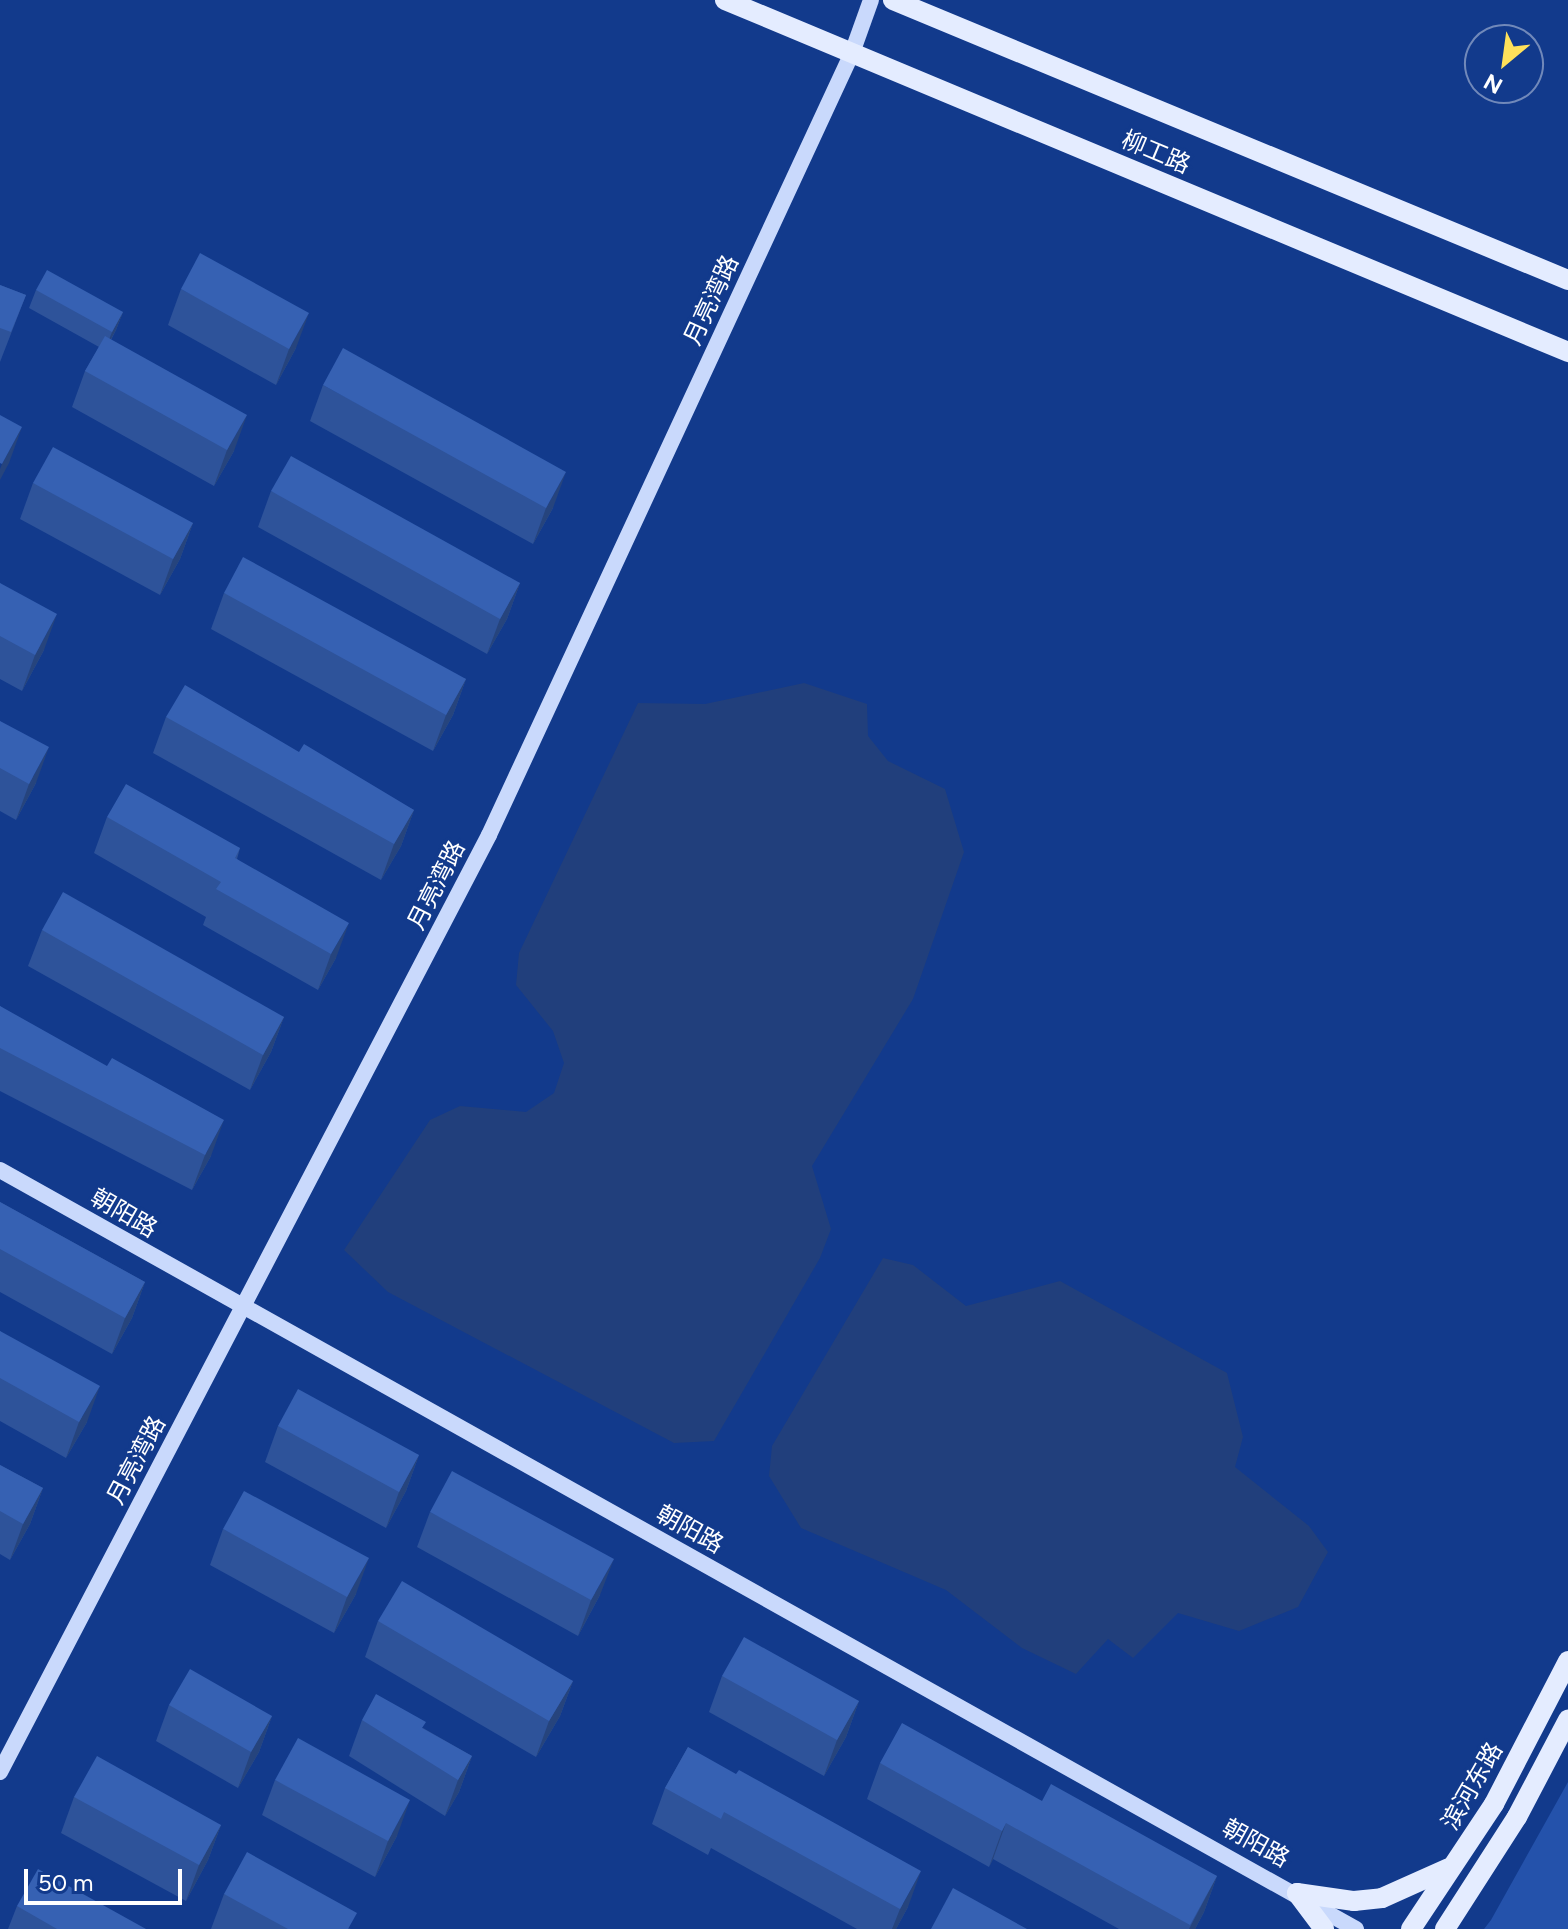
<!DOCTYPE html>
<html>
<head>
<meta charset="utf-8">
<style>
  body { margin:0 }
  #map { position:relative; width:1568px; height:1929px; overflow:hidden; background:#123a8c; font-family:Figtree,"Noto Sans SC",sans-serif }
  div>[style] { position:absolute }
  .green>* { inset:0; background:#2452ab }
  .water>* { inset:0; background:#213f7c }
  .secondary>* { height:16px; margin:-8px; padding:0 8px; transform-origin:8px; border-radius:8px; background:#c9d9fc }
  .primary>* { height:20px; margin:-10px; padding:0 10px; transform-origin:10px; border-radius:10px; background:#e4ecff }
  .wall>* { inset:0; background:#2e539a }
  .shaded-wall>* { inset:0; background:#26447d }
  .building>* { inset:0; background:#3661b3 }
  span { translate:-50% -50%; white-space:nowrap; text-align:center; line-height:1.15; -webkit-text-stroke:6px #123a8c; paint-order:stroke }
  .street-label { font-size:24px; color:#fff }
  .north { position:absolute; left:1464px; top:24px; width:80px; height:80px; box-sizing:border-box; background:#123a8c; border:2px solid #7189ba; border-radius:50%; rotate:209deg; font-size:22px; font-weight:700; line-height:32px; text-align:center; color:#fff }
  .north::after { content:''; display:block; margin:auto; width:28px; height:36px; background:#ffe15a; clip-path:polygon(50% 0,100% 100%,50% 72%,0 100%) }
  .scale { position:absolute; left:24px; top:1869px; width:158px; height:36px; box-sizing:border-box; border:4px solid #fff; border-top:0; padding-left:10px; font-size:24px; line-height:28px; white-space:nowrap; color:#fff; -webkit-text-stroke:6px #123a8c; paint-order:stroke }
</style>
</head>
<body>
<div id="map">
  <div class="green">
    <i style="clip-path:polygon(1568px 1782px,1568px 1929px,1484px 1929px,1491px 1920px)"></i>
  </div>
  <div class="water">
    <i style="clip-path:polygon(804px 683px,867px 704px,868px 736px,888px 761px,945px 789px,964px 852px,913px 999px,812px 1166px,831px 1229px,820px 1258px,714px 1441px,674px 1443px,388px 1292px,344px 1250px,430px 1120px,460px 1106px,526px 1112px,554px 1093px,564px 1063px,553px 1031px,516px 985px,519px 953px,638px 703px,705px 704px)"></i>
    <i style="clip-path:polygon(883px 1258px,913px 1265px,966px 1306px,1060px 1281px,1227px 1373px,1243px 1437px,1235px 1467px,1309px 1526px,1328px 1552px,1298px 1607px,1239px 1631px,1178px 1613px,1133px 1658px,1108px 1639px,1076px 1674px,1022px 1648px,946px 1590px,801px 1528px,769px 1476px,772px 1446px)"></i>
  </div>
  <div class="secondary">
    <i style="left:0;top:1170px;width:1554px;rotate:29.24deg"></i>
    <i style="left:0;top:1772px;width:1057px;rotate:-62.44deg"></i>
    <i style="left:489px;top:835px;width:862px;rotate:-65.1deg"></i>
    <i style="left:852px;top:53px;width:56px;rotate:-70.3deg"></i>
  </div>
  <div class="primary">
    <i style="left:725px;top:0;width:914px;rotate:22.66deg"></i>
    <i style="left:893px;top:0;width:731px;rotate:22.53deg"></i>
    <i style="left:1297px;top:1893px;width:58px;rotate:8deg"></i>
    <i style="left:1354px;top:1901px;width:28px;rotate:-6deg"></i>
    <i style="left:1382px;top:1898px;width:73px;rotate:-24.1deg"></i>
    <i style="left:1297px;top:1893px;width:45px;rotate:53.1deg"></i>
    <i style="left:1411px;top:1929px;width:150px;rotate:-56.4deg"></i>
    <i style="left:1494px;top:1804px;width:161px;rotate:-62.6deg"></i>
    <i style="left:1445px;top:1929px;width:133px;rotate:-57.3deg"></i>
    <i style="left:1517px;top:1817px;width:110px;rotate:-62.3deg"></i>
  </div>
  <div class="wall">
    <i style="clip-path:polygon(0 285px,26px 295px,0 362px)"></i>
    <i style="clip-path:polygon(181px 289px,296px 348px,276px 385px,168px 325px)"></i>
    <i style="clip-path:polygon(36px 290px,123px 312px,116px 330px,111px 340px,234px 451px,214px 486px,72px 407px,85px 371px,99px 347px,29px 308px)"></i>
    <i style="clip-path:polygon(323px 385px,553px 508px,533px 544px,310px 421px)"></i>
    <i style="clip-path:polygon(33px 483px,193px 523px,180px 559px,160px 595px,20px 519px)"></i>
    <i style="clip-path:polygon(271px 491px,520px 583px,507px 619px,487px 654px,258px 527px)"></i>
    <i style="clip-path:polygon(0 583px,44px 650px,22px 691px,0 679px)"></i>
    <i style="clip-path:polygon(224px 593px,466px 679px,453px 715px,433px 751px,211px 629px)"></i>
    <i style="clip-path:polygon(166px 717px,299px 752px,414px 810px,401px 846px,381px 880px,153px 753px)"></i>
    <i style="clip-path:polygon(0 721px,36px 783px,16px 820px,0 811px)"></i>
    <i style="clip-path:polygon(107px 817px,240px 848px,237px 859px,336px 958px,318px 990px,203px 925px,206px 917px,94px 853px)"></i>
    <i style="clip-path:polygon(42px 930px,284px 1017px,271px 1052px,250px 1090px,28px 966px)"></i>
    <i style="clip-path:polygon(0 1006px,211px 1156px,192px 1190px,0 1091px)"></i>
    <i style="clip-path:polygon(0 1202px,145px 1282px,132px 1318px,112px 1354px,0 1292px)"></i>
    <i style="clip-path:polygon(0 1331px,87px 1422px,66px 1458px,0 1421px)"></i>
    <i style="clip-path:polygon(278px 1426px,419px 1455px,406px 1491px,386px 1528px,265px 1462px)"></i>
    <i style="clip-path:polygon(0 1465px,43px 1488px,30px 1524px,10px 1560px,0 1554px)"></i>
    <i style="clip-path:polygon(430px 1512px,600px 1595px,578px 1636px,417px 1547px)"></i>
    <i style="clip-path:polygon(223px 1529px,356px 1594px,334px 1633px,210px 1565px)"></i>
    <i style="clip-path:polygon(378px 1621px,573px 1681px,560px 1716px,536px 1757px,365px 1657px)"></i>
    <i style="clip-path:polygon(722px 1676px,859px 1701px,846px 1737px,824px 1776px,709px 1712px)"></i>
    <i style="clip-path:polygon(169px 1705px,272px 1716px,259px 1752px,238px 1788px,156px 1741px)"></i>
    <i style="clip-path:polygon(362px 1720px,423px 1728px,472px 1756px,459px 1792px,445px 1816px,349px 1756px)"></i>
    <i style="clip-path:polygon(688px 1747px,908px 1907px,896px 1929px,857px 1929px,711px 1848px,708px 1855px,652px 1824px,665px 1788px)"></i>
    <i style="clip-path:polygon(880px 1763px,1042px 1801px,1217px 1876px,1204px 1912px,1195px 1929px,1119px 1929px,993px 1859px,989px 1867px,867px 1799px)"></i>
    <i style="clip-path:polygon(275px 1780px,397px 1836px,375px 1877px,262px 1815px)"></i>
    <i style="clip-path:polygon(74px 1797px,221px 1825px,208px 1860px,186px 1901px,61px 1833px)"></i>
    <i style="clip-path:polygon(224px 1894px,351px 1929px,211px 1929px)"></i>
    <i style="clip-path:polygon(17px 1906px,146px 1929px,8px 1929px)"></i>
  </div>
  <div class="shaded-wall">
    <i style="clip-path:polygon(123px 312px,116px 330px,105px 350px,112px 332px)"></i>
    <i style="clip-path:polygon(309px 313px,296px 348px,276px 385px,289px 349px)"></i>
    <i style="clip-path:polygon(247px 415px,234px 451px,214px 486px,227px 450px)"></i>
    <i style="clip-path:polygon(22px 427px,9px 463px,0 480px,0 469px,2px 464px)"></i>
    <i style="clip-path:polygon(566px 472px,553px 508px,533px 544px,546px 508px)"></i>
    <i style="clip-path:polygon(193px 523px,180px 559px,160px 595px,173px 559px)"></i>
    <i style="clip-path:polygon(520px 583px,507px 619px,487px 654px,500px 619px)"></i>
    <i style="clip-path:polygon(57px 614px,44px 650px,22px 691px,35px 655px)"></i>
    <i style="clip-path:polygon(466px 679px,453px 715px,433px 751px,446px 715px)"></i>
    <i style="clip-path:polygon(49px 747px,36px 783px,16px 820px,29px 784px)"></i>
    <i style="clip-path:polygon(414px 810px,401px 846px,381px 880px,394px 844px)"></i>
    <i style="clip-path:polygon(349px 923px,336px 958px,318px 990px,331px 954px)"></i>
    <i style="clip-path:polygon(284px 1017px,271px 1052px,250px 1090px,263px 1055px)"></i>
    <i style="clip-path:polygon(224px 1120px,211px 1156px,192px 1190px,205px 1155px)"></i>
    <i style="clip-path:polygon(145px 1282px,132px 1318px,112px 1354px,125px 1318px)"></i>
    <i style="clip-path:polygon(100px 1386px,87px 1422px,66px 1458px,79px 1422px)"></i>
    <i style="clip-path:polygon(419px 1455px,406px 1491px,386px 1528px,399px 1492px)"></i>
    <i style="clip-path:polygon(43px 1488px,30px 1524px,10px 1560px,23px 1524px)"></i>
    <i style="clip-path:polygon(369px 1558px,356px 1594px,334px 1633px,347px 1597px)"></i>
    <i style="clip-path:polygon(614px 1559px,600px 1595px,578px 1636px,591px 1600px)"></i>
    <i style="clip-path:polygon(573px 1681px,560px 1716px,536px 1757px,549px 1721px)"></i>
    <i style="clip-path:polygon(859px 1701px,846px 1737px,824px 1776px,837px 1740px)"></i>
    <i style="clip-path:polygon(272px 1716px,259px 1752px,238px 1788px,251px 1752px)"></i>
    <i style="clip-path:polygon(472px 1756px,459px 1792px,445px 1816px,458px 1780px)"></i>
    <i style="clip-path:polygon(410px 1800px,397px 1836px,375px 1877px,388px 1841px)"></i>
    <i style="clip-path:polygon(1006px 1823px,993px 1859px,989px 1867px,1002px 1831px)"></i>
    <i style="clip-path:polygon(221px 1825px,208px 1860px,186px 1901px,199px 1865px)"></i>
    <i style="clip-path:polygon(921px 1871px,908px 1907px,896px 1929px,892px 1929px,900px 1909px)"></i>
    <i style="clip-path:polygon(1217px 1876px,1204px 1912px,1195px 1929px,1189px 1929px)"></i>
  </div>
  <div class="building">
    <i style="clip-path:polygon(200px 253px,309px 313px,289px 349px,181px 289px)"></i>
    <i style="clip-path:polygon(47px 270px,123px 312px,112px 332px,36px 290px)"></i>
    <i style="clip-path:polygon(0 285px,26px 295px,11px 332px,0 328px)"></i>
    <i style="clip-path:polygon(105px 336px,247px 415px,227px 450px,85px 371px)"></i>
    <i style="clip-path:polygon(343px 348px,566px 472px,546px 508px,323px 385px)"></i>
    <i style="clip-path:polygon(0 415px,22px 427px,2px 464px,0 463px)"></i>
    <i style="clip-path:polygon(53px 447px,193px 523px,173px 559px,33px 483px)"></i>
    <i style="clip-path:polygon(291px 456px,520px 583px,500px 619px,271px 491px)"></i>
    <i style="clip-path:polygon(243px 557px,466px 679px,446px 715px,224px 593px)"></i>
    <i style="clip-path:polygon(0 583px,57px 614px,35px 655px,0 636px)"></i>
    <i style="clip-path:polygon(185px 685px,299px 752px,304px 744px,414px 810px,394px 844px,166px 717px)"></i>
    <i style="clip-path:polygon(0 721px,49px 747px,29px 784px,0 768px)"></i>
    <i style="clip-path:polygon(126px 784px,240px 848px,235px 858px,349px 923px,331px 954px,216px 889px,221px 882px,107px 817px)"></i>
    <i style="clip-path:polygon(63px 892px,284px 1017px,263px 1055px,42px 930px)"></i>
    <i style="clip-path:polygon(0 1006px,107px 1066px,112px 1058px,224px 1120px,205px 1155px,0 1048px)"></i>
    <i style="clip-path:polygon(0 1202px,145px 1282px,125px 1318px,0 1249px)"></i>
    <i style="clip-path:polygon(0 1331px,100px 1386px,79px 1422px,0 1378px)"></i>
    <i style="clip-path:polygon(298px 1389px,419px 1455px,399px 1492px,278px 1426px)"></i>
    <i style="clip-path:polygon(0 1465px,43px 1488px,23px 1524px,0 1511px)"></i>
    <i style="clip-path:polygon(452px 1471px,614px 1559px,591px 1600px,430px 1512px)"></i>
    <i style="clip-path:polygon(244px 1491px,369px 1558px,347px 1597px,223px 1529px)"></i>
    <i style="clip-path:polygon(402px 1581px,573px 1681px,549px 1721px,378px 1621px)"></i>
    <i style="clip-path:polygon(744px 1637px,859px 1701px,837px 1740px,722px 1676px)"></i>
    <i style="clip-path:polygon(190px 1669px,272px 1716px,251px 1752px,169px 1705px)"></i>
    <i style="clip-path:polygon(376px 1694px,426px 1722px,422px 1728px,472px 1756px,458px 1780px,362px 1720px)"></i>
    <i style="clip-path:polygon(902px 1723px,1042px 1801px,1051px 1784px,1217px 1876px,1190px 1925px,1006px 1823px,1002px 1831px,880px 1763px)"></i>
    <i style="clip-path:polygon(298px 1738px,410px 1800px,388px 1841px,275px 1780px)"></i>
    <i style="clip-path:polygon(688px 1747px,736px 1774px,739px 1770px,921px 1871px,900px 1909px,724px 1812px,721px 1819px,665px 1788px)"></i>
    <i style="clip-path:polygon(97px 1756px,221px 1825px,199px 1865px,74px 1797px)"></i>
    <i style="clip-path:polygon(247px 1852px,357px 1913px,348px 1929px,288px 1929px,224px 1894px)"></i>
    <i style="clip-path:polygon(38px 1869px,146px 1929px,57px 1929px,17px 1906px)"></i>
    <i style="clip-path:polygon(953px 1888px,1027px 1929px,931px 1929px)"></i>
  </div>
  <div class="street-label">
    <span style="left:1156px;top:152px;rotate:23deg">柳工路</span>
    <span style="left:711px;top:300px;rotate:-65deg">月亮湾路</span>
    <span style="left:436px;top:885px;rotate:-63deg">月亮湾路</span>
    <span style="left:124px;top:1213px;rotate:30deg">朝阳路</span>
    <span style="left:136px;top:1460px;rotate:-62deg">月亮湾路</span>
    <span style="left:690px;top:1529px;rotate:29deg">朝阳路</span>
    <span style="left:1472px;top:1786px;rotate:-60deg">滨河东路</span>
    <span style="left:1256px;top:1843px;rotate:29deg">朝阳路</span>
  </div>
  <div class="north">N</div>
  <div class="scale">50 m</div>
</div>
</body>
</html>
